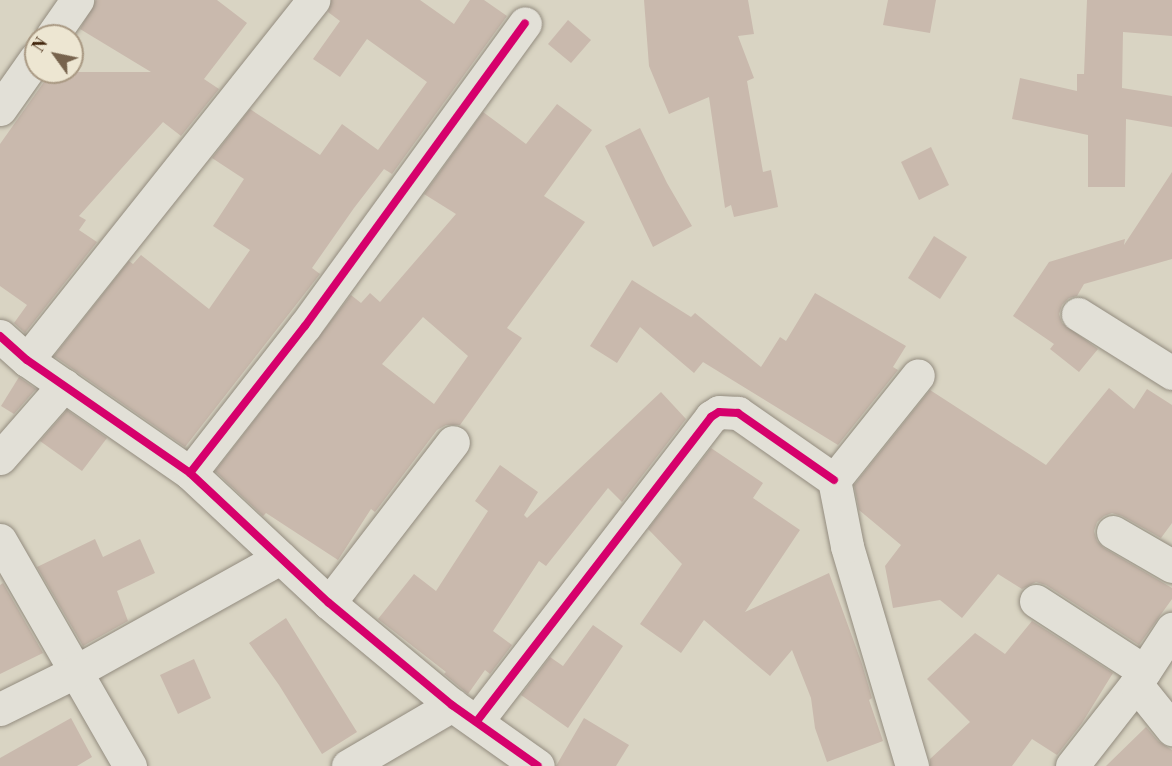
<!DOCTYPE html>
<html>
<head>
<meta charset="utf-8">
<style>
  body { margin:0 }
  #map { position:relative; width:1172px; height:766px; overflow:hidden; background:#d9d4c3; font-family:"Libre Bodoni",serif }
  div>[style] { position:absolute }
  .building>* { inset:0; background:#c9b9ad }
  .roads { filter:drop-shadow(0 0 2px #938c7f) drop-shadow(0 0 2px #938c7f) }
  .minor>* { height:33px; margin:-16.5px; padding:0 16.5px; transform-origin:16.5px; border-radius:16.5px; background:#e2e0d7 }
  .cycleway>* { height:8px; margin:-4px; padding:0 4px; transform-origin:4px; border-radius:4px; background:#d6006c }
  span { translate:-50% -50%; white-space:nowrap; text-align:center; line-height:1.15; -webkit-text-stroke:4.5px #ede6d2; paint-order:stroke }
  .north { position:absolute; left:24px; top:24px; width:60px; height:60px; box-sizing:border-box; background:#ede6d2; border:2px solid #a99983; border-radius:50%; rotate:303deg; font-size:16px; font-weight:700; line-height:24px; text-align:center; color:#42260d }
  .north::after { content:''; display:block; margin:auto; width:21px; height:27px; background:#77634d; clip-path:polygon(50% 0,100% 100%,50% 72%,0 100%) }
</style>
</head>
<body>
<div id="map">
  <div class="building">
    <i style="clip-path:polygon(96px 0,217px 0,247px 23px,204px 79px,219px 89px,181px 136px,163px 122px,79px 216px,86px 220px,79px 230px,97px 242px,25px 333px,14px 323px,27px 305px,0 286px,0 144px,51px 72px,151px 72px,80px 29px)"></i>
    <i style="clip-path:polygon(331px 0,420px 0,454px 24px,470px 0,484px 0,507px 16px,392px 174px,384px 169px,354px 208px,312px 268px,320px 274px,185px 447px,54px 356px,129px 261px,133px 264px,141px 255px,209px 309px,250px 250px,213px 226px,244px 179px,212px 158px,250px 109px,320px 155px,342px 124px,378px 150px,427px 82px,367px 39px,340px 77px,313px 59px,340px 21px,328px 12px)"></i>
    <i style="clip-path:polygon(644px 0,748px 0,754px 34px,738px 36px,754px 78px,747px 81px,763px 172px,771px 170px,778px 207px,734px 217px,731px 205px,725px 208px,709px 97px,669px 114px,649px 66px)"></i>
    <i style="clip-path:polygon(888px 0,936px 0,930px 33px,883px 25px)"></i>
    <i style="clip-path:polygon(1087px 0,1172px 0,1172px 36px,1123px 32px,1122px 88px,1172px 96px,1172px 127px,1126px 119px,1125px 187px,1088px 187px,1088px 135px,1012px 119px,1020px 78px,1077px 91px,1077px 74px,1084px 74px)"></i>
    <i style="clip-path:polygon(568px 20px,591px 40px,571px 63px,548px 44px)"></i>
    <i style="clip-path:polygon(evenodd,557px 104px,592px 130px,544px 196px,585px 222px,507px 328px,522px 338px,460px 425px,446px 425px,437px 430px,375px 512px,371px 509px,338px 560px,266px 513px,263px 516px,215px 471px,351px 295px,361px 303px,370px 293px,380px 302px,456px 214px,424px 194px,483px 112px,526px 144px,557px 104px,423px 317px,468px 356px,434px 404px,382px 364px,423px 317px)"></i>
    <i style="clip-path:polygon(640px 128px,667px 183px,692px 226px,653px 247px,605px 146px)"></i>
    <i style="clip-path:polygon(931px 147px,949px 185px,919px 200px,901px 162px)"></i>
    <i style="clip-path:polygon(1172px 172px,1172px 259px,1084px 284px,1077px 296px,1069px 298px,1062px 305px,1059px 314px,1062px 323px,1098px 349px,1079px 372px,1050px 349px,1054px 344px,1013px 316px,1049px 262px,1125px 239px,1124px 245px)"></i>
    <i style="clip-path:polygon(934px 236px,967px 257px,940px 299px,908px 278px)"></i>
    <i style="clip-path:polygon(632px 280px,691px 317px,695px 313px,761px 367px,780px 337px,786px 341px,815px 293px,906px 346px,893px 367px,898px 370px,838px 445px,703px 362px,694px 373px,640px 327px,617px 363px,590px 346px)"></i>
    <i style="clip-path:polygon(19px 377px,36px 389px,14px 414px,1px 406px)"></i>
    <i style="clip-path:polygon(1109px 388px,1134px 409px,1147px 389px,1172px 405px,1172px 523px,1161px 538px,1122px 516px,1112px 513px,1104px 516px,1097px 522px,1094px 531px,1097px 541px,1104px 548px,1172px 588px,1172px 599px,1139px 645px,1046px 585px,1036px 582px,1022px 589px,998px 574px,962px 618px,940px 600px,893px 608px,885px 566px,901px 545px,859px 510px,854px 485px,930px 390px,1046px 465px)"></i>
    <i style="clip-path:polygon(661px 392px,686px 419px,622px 502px,608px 488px,546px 566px,539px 561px,493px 631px,512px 645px,490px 674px,485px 670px,468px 694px,444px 674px,446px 672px,378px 619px,414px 574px,436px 591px,488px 511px,475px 501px,500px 465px,538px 492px,524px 515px,527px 518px)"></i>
    <i style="clip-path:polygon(67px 410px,107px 438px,82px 471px,40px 441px)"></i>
    <i style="clip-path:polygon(711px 448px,763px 483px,753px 498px,800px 530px,745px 612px,829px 573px,862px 664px,872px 698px,869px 700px,883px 741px,827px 762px,815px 728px,811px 698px,792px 650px,770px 676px,704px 620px,681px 653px,640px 624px,682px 564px,648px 529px)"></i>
    <i style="clip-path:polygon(95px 539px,103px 557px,140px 539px,155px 573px,117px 591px,128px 621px,83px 646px,37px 567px)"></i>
    <i style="clip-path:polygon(3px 583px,43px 653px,0 674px,0 585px)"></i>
    <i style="clip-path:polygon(286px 618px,357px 732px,322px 754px,279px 685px,249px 643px)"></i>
    <i style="clip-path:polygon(1032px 621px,1113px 673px,1082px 723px,1057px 755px,1032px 739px,1012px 766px,930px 766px,930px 759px,970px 722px,927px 679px,975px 633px,1005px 654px)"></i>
    <i style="clip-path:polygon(593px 625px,623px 646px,568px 728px,521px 695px,550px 657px,563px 666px)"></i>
    <i style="clip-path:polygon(194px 659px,211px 698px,178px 714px,160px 675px)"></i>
    <i style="clip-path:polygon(71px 718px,92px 757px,77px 766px,0 766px,0 758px)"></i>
    <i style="clip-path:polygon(584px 718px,629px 745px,616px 766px,556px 766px)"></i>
    <i style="clip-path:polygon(1146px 727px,1158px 741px,1172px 750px,1172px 766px,1106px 766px)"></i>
  </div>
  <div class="roads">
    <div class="minor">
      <i style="left:52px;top:36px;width:44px;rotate:-55.2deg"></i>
      <i style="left:0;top:109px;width:62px;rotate:-54.8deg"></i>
      <i style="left:1078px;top:314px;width:111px;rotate:32.1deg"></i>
      <i style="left:0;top:336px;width:36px;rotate:42deg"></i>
      <i style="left:27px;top:360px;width:198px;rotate:34.7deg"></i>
      <i style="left:190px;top:473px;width:190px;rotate:43.1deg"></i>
      <i style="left:329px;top:603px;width:160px;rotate:39.7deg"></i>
      <i style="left:452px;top:705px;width:105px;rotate:35.3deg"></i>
      <i style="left:27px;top:360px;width:460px;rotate:-51.5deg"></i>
      <i style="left:0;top:458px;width:97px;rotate:-48.8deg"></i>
      <i style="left:190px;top:473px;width:187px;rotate:-52deg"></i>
      <i style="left:305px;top:326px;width:374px;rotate:-54deg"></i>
      <i style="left:1113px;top:532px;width:68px;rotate:30deg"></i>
      <i style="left:0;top:540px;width:261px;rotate:60.1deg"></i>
      <i style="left:1036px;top:601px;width:129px;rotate:32.9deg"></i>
      <i style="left:329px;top:603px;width:203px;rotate:-52.4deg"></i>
      <i style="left:1136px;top:684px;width:58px;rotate:51.3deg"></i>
      <i style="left:0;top:709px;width:84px;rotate:-26.3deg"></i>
      <i style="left:75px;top:672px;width:235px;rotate:-29.1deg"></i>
      <i style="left:477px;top:721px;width:384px;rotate:-52.4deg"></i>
      <i style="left:711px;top:417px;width:9px;rotate:-32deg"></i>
      <i style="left:719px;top:412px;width:19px;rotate:3deg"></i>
      <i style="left:738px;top:413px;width:117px;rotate:34.9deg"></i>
      <i style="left:348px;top:766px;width:121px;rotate:-30.4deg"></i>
      <i style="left:912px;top:766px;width:229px;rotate:-106.5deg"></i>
      <i style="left:847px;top:546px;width:67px;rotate:-101.1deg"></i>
      <i style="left:834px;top:480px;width:134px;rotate:-51.3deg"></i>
      <i style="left:1072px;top:766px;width:104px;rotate:-52deg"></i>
      <i style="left:1136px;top:684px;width:66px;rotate:-56.8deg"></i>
    </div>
  </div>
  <div class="cycleway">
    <i style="left:0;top:336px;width:36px;rotate:42deg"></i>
    <i style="left:27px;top:360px;width:198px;rotate:34.7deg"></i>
    <i style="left:190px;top:473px;width:190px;rotate:43.1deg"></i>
    <i style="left:329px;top:603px;width:160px;rotate:39.7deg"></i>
    <i style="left:452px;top:705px;width:105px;rotate:35.3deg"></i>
    <i style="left:190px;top:473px;width:187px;rotate:-52deg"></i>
    <i style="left:305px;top:326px;width:374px;rotate:-54deg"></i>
    <i style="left:477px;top:721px;width:384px;rotate:-52.4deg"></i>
    <i style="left:711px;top:417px;width:9px;rotate:-32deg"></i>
    <i style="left:719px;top:412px;width:19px;rotate:3deg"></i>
    <i style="left:738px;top:413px;width:117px;rotate:34.9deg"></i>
  </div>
  <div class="north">N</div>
</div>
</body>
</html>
